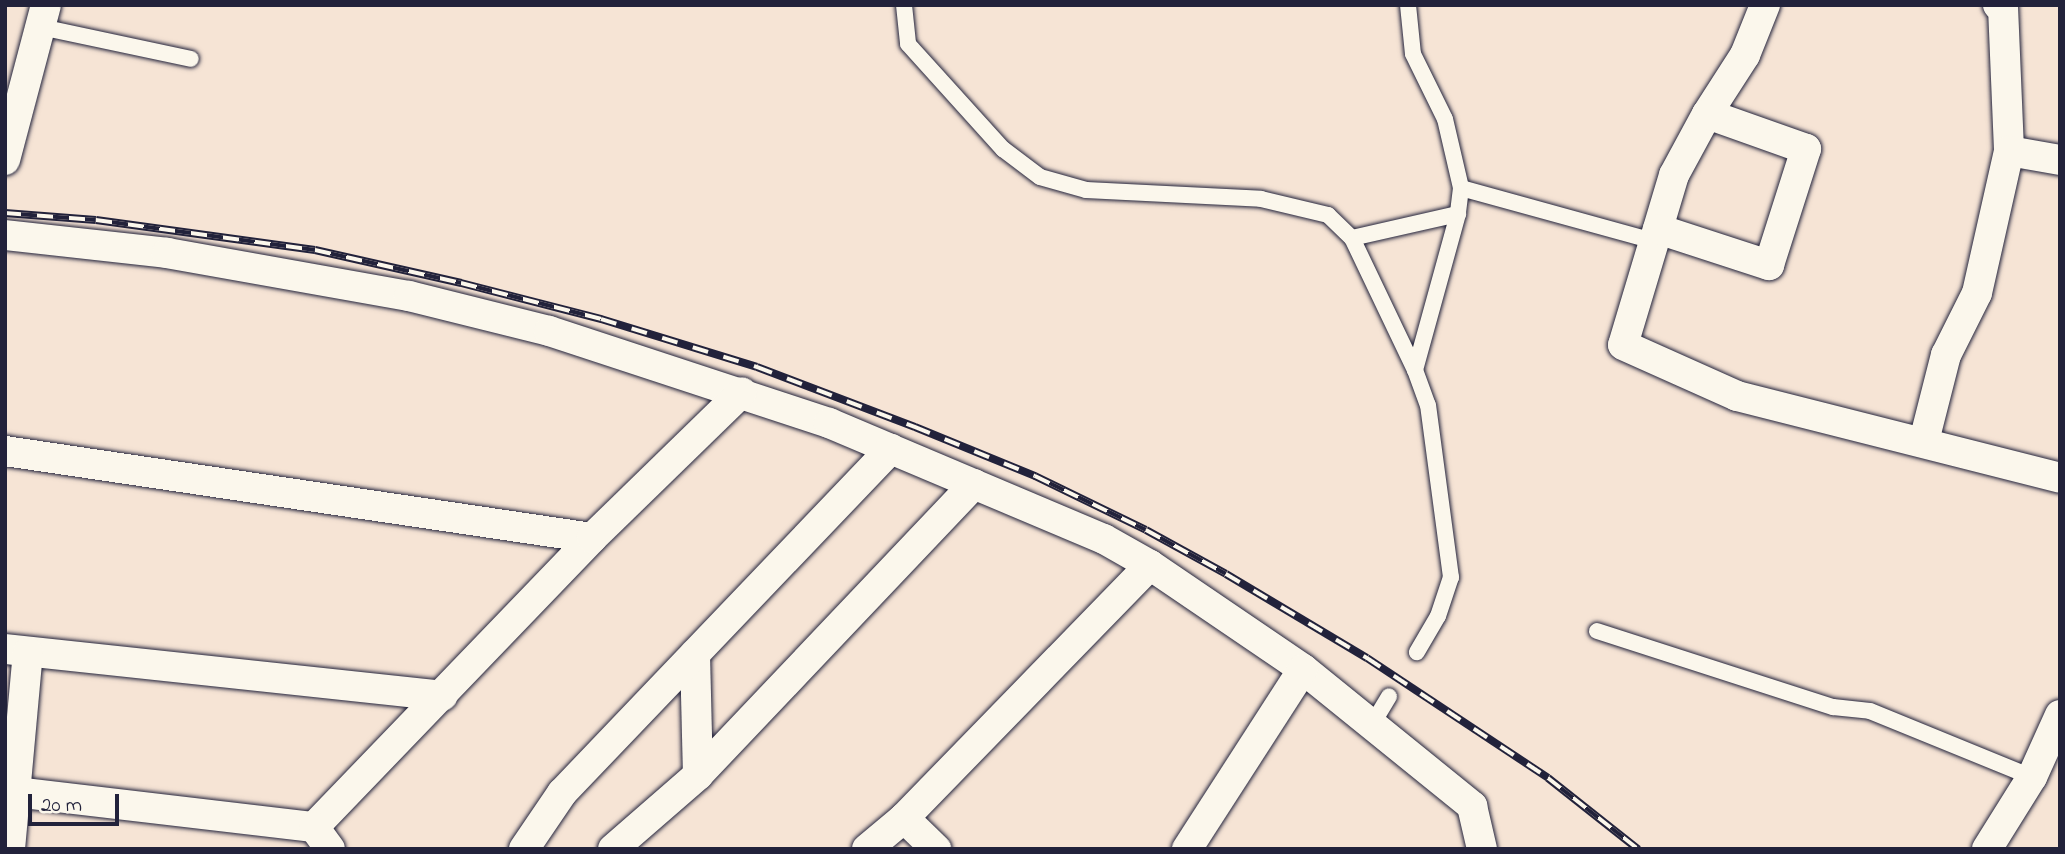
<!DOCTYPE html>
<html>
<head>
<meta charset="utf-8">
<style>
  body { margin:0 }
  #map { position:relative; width:2065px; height:854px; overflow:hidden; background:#f6e4d5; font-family:"Indie Flower",sans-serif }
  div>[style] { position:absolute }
  .roads { filter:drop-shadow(0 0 2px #22223b) drop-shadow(0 0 2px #22223b) }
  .lane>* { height:16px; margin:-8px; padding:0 8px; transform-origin:8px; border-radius:8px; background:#fbf7ec }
  .street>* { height:30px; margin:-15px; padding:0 15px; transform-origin:15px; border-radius:15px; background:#fbf7ec }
  .rail>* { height:8px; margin-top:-4px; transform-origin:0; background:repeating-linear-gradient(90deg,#fbf7ec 0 16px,#22223b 0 32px); box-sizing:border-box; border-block:2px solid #22223b }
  span { translate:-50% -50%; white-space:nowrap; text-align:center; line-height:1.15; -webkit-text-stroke:5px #fbf7ec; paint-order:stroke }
  .frame { position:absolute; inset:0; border:7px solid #22223b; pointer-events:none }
  .scale { position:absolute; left:28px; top:794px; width:91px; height:32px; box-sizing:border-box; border:4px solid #22223b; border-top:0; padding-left:9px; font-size:21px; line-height:24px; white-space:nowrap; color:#22223b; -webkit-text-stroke:5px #fbf7ec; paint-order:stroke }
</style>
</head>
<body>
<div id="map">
  <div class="roads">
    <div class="lane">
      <i style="left:904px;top:5px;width:39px;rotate:84deg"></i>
      <i style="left:908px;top:44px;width:142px;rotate:47.9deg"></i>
      <i style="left:1003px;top:149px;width:46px;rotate:37.1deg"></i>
      <i style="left:1040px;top:177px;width:48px;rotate:15.8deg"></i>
      <i style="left:1086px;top:190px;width:175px;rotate:2.9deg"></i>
      <i style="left:1261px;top:199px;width:69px;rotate:13.4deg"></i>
      <i style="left:1328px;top:215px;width:33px;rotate:44deg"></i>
      <i style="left:1352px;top:238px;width:146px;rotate:64.5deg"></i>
      <i style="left:1415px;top:370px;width:37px;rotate:70deg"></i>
      <i style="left:1428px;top:405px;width:174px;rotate:82.4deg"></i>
      <i style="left:1451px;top:577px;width:41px;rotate:108.4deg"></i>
      <i style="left:1438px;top:616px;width:42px;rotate:120.3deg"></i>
      <i style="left:1408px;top:5px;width:49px;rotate:84.2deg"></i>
      <i style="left:1413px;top:54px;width:72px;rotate:63.8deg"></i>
      <i style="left:1445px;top:119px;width:71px;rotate:76.9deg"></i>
      <i style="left:1461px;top:188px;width:26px;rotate:97deg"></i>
      <i style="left:1458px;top:214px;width:162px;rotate:105.4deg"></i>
      <i style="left:41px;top:27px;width:153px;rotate:12deg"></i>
      <i style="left:1461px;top:188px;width:200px;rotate:15.4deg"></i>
      <i style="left:1352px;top:238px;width:109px;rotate:-12.8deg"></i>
      <i style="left:1597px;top:631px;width:248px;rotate:17.9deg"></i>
      <i style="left:1833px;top:707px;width:37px;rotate:6deg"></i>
      <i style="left:1870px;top:711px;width:175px;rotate:22.2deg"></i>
      <i style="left:1373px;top:723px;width:31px;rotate:-59deg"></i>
    </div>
    <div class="street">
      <i style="left:1765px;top:5px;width:54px;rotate:111.8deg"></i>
      <i style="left:1745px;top:55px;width:70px;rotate:122.8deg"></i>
      <i style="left:1707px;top:114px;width:69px;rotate:118.4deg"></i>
      <i style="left:1674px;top:175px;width:177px;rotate:106.7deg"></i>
      <i style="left:1623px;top:345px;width:125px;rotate:24.1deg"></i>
      <i style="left:1737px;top:396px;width:333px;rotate:14.2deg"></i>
      <i style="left:1998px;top:5px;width:5px;rotate:22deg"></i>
      <i style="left:2003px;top:7px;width:144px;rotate:87.6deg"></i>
      <i style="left:5px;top:160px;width:160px;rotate:-75.2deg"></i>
      <i style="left:1658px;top:229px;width:117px;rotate:18deg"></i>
      <i style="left:1769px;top:265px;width:122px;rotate:-72.3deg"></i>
      <i style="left:1806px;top:149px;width:105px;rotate:-160.5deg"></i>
      <i style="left:5px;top:235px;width:163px;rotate:6.3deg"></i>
      <i style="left:167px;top:253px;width:246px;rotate:10.1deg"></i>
      <i style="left:409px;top:296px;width:144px;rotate:14deg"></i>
      <i style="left:549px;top:331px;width:295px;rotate:18.2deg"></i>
      <i style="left:829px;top:423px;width:298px;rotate:22.9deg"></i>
      <i style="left:1104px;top:539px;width:53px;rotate:29.5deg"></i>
      <i style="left:1150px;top:565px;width:185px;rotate:34.2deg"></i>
      <i style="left:1303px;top:669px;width:218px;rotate:39deg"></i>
      <i style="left:1472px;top:806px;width:44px;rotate:76.9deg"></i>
      <i style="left:1924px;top:441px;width:89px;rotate:-75.7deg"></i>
      <i style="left:1946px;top:355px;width:69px;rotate:-63.4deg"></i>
      <i style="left:1977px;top:293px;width:146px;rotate:-77.3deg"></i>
      <i style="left:2009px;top:151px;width:52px;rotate:10deg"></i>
      <i style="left:5px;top:451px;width:593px;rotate:8.43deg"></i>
      <i style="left:5px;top:649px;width:440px;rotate:6.1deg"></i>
      <i style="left:695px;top:654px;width:121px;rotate:88.6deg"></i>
      <i style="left:15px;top:792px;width:301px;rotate:6.7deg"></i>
      <i style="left:314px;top:827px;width:401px;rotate:-46.1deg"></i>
      <i style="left:592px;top:538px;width:209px;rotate:-44.2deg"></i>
      <i style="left:904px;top:818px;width:45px;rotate:44.1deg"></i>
      <i style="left:314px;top:827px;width:27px;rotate:54deg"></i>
      <i style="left:10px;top:849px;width:197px;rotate:-84.8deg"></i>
      <i style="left:524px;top:849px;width:68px;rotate:-55.8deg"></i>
      <i style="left:562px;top:793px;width:476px;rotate:-46.3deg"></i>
      <i style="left:613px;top:849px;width:113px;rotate:-41deg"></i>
      <i style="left:698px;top:775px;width:401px;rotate:-46.5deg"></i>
      <i style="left:867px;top:849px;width:48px;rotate:-40deg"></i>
      <i style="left:904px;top:818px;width:353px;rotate:-45.8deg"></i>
      <i style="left:1187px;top:849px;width:214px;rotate:-57.2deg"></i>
      <i style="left:1987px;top:849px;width:85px;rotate:-58deg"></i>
      <i style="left:2032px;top:777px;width:68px;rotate:-65.7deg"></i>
    </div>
  </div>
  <div class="rail">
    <i style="left:5px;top:213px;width:91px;rotate:4.4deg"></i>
    <i style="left:96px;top:220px;width:221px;rotate:7.8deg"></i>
    <i style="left:315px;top:250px;width:150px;rotate:12.7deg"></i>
    <i style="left:461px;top:283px;width:145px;rotate:14.4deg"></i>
    <i style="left:601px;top:319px;width:163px;rotate:17.1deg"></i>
    <i style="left:757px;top:367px;width:169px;rotate:20.8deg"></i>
    <i style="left:915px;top:427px;width:130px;rotate:22.2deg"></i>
    <i style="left:1035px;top:476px;width:123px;rotate:25.9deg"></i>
    <i style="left:1146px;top:530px;width:91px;rotate:28.8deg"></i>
    <i style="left:1226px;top:574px;width:164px;rotate:30.8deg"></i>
    <i style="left:1367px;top:658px;width:217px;rotate:33.5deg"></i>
    <i style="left:1548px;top:778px;width:115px;rotate:38.3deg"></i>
  </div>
  <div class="frame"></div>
  <div class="scale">20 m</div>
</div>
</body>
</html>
